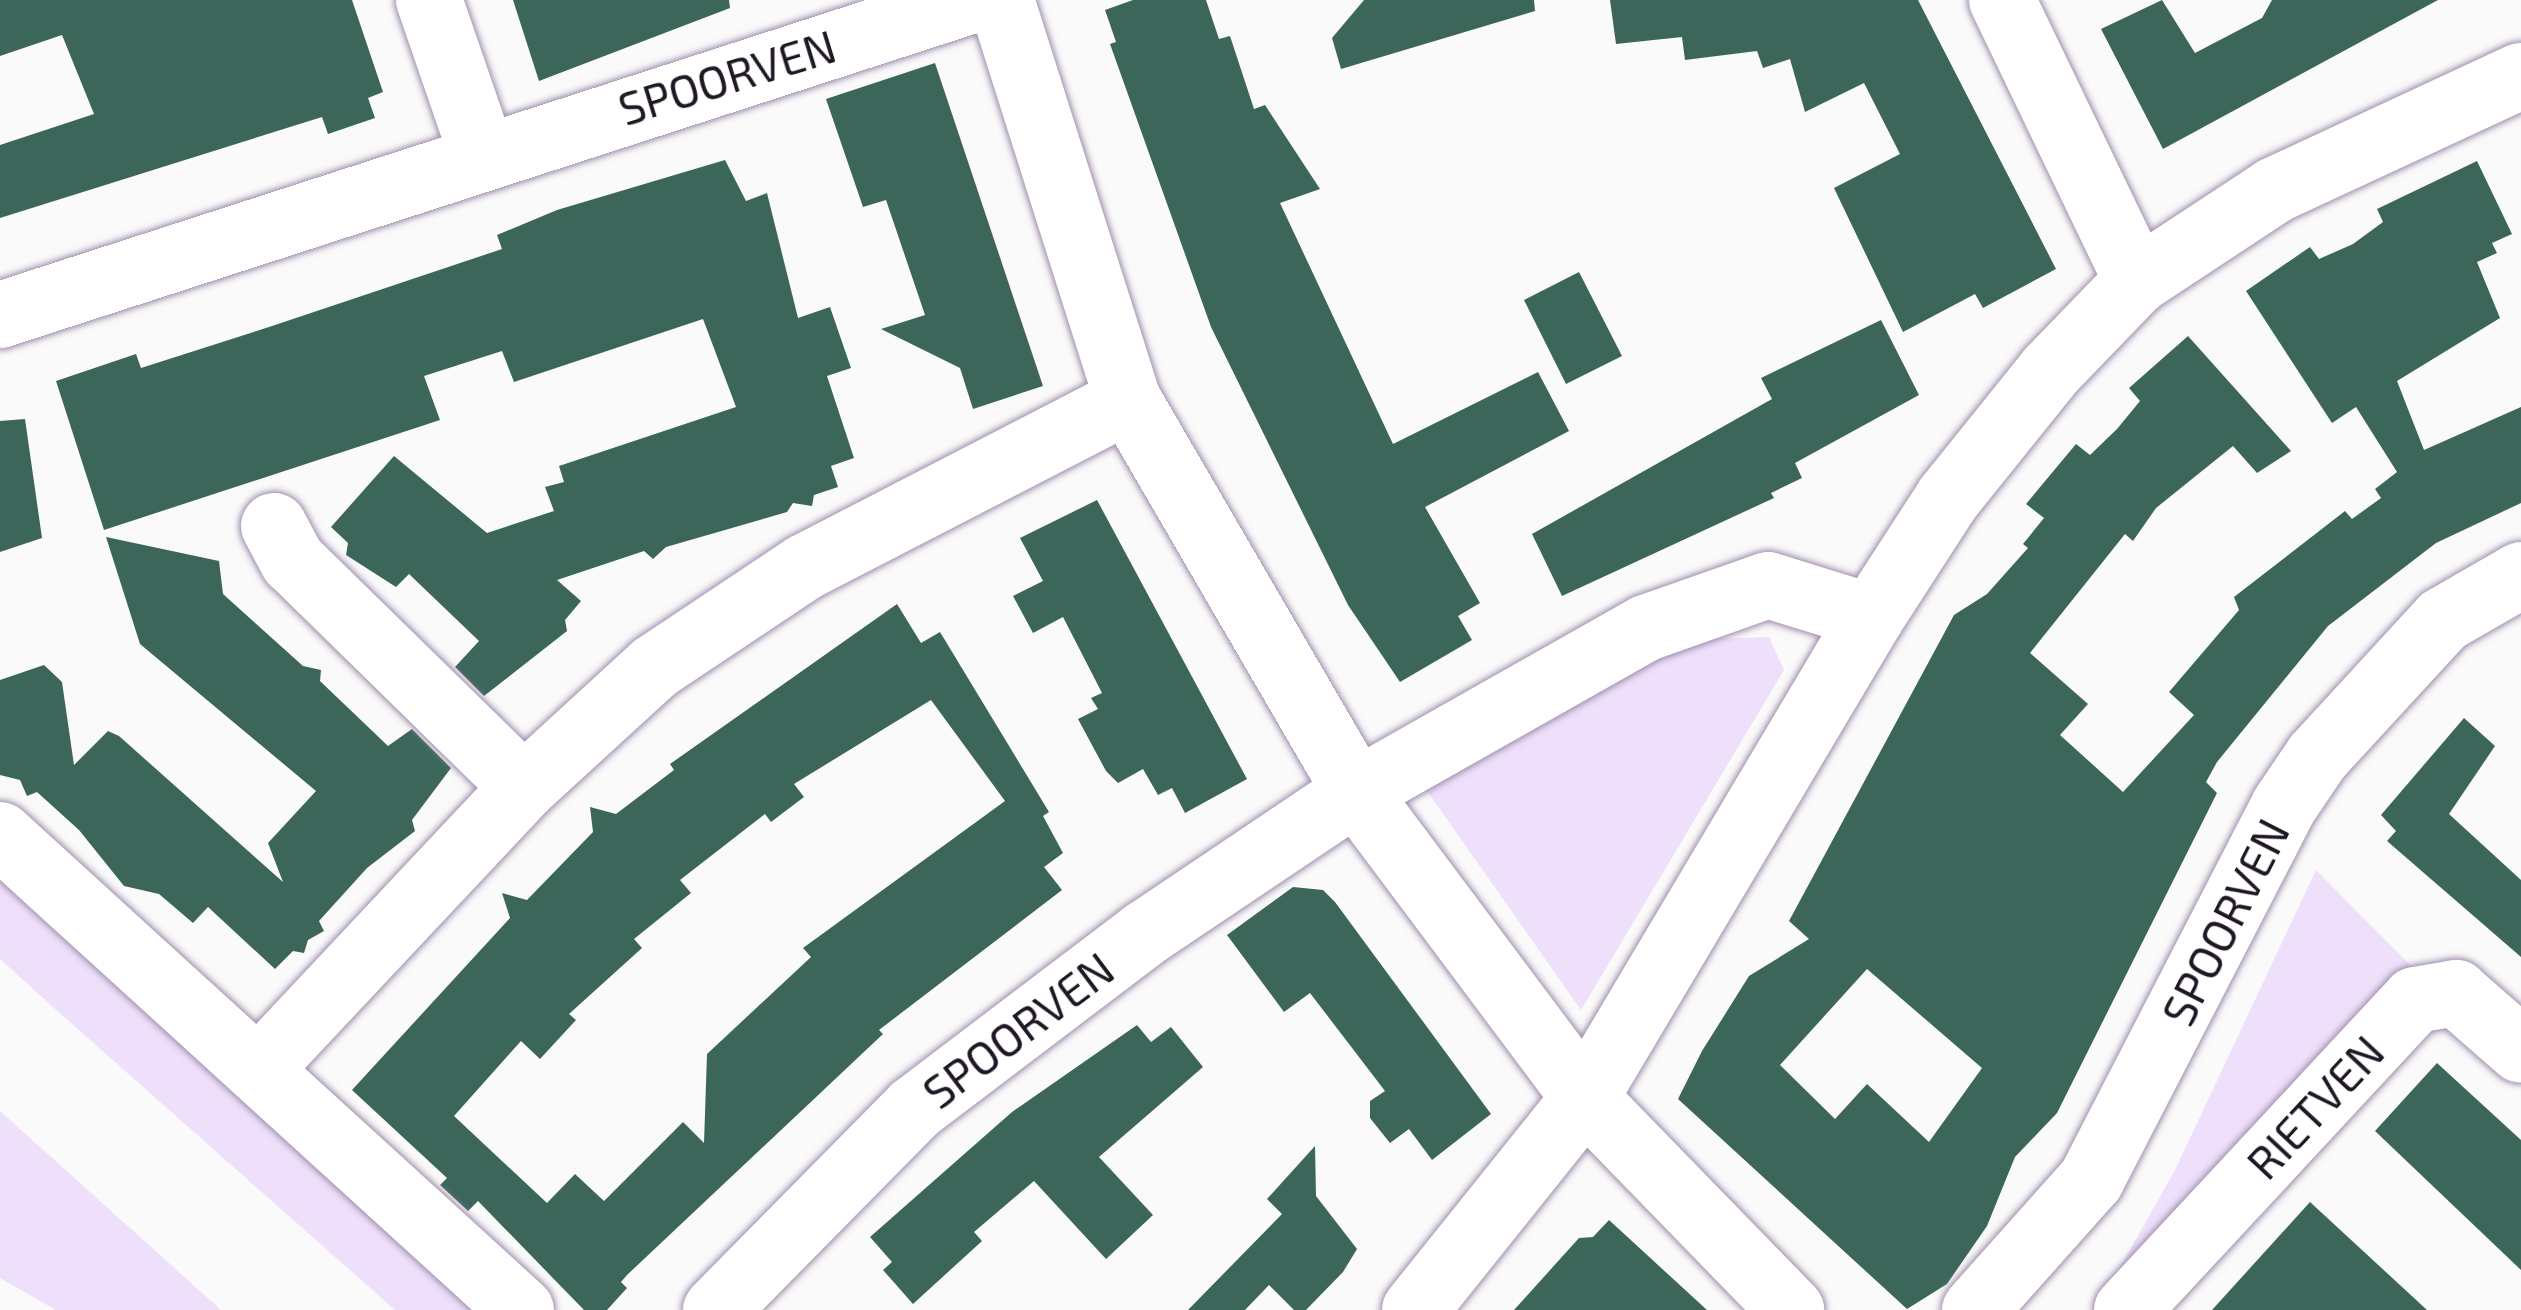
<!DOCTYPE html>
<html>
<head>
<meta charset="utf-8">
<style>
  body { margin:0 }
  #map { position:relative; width:2521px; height:1310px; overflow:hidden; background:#fafafa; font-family:"Exo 2",sans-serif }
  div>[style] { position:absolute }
  .green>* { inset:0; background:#eee0fa }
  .building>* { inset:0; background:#3d665b }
  .roads { filter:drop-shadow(0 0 3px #a18faf) drop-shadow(0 0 3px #a18faf) }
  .minor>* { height:66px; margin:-33px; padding:0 33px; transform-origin:33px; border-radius:33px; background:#fff }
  span { translate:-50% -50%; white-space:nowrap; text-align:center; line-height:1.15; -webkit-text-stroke:12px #fff; paint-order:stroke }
  .street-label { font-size:45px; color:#1f1824 }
</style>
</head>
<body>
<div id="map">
  <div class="green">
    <i style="clip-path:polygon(1769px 637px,1784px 670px,1581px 1010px,1413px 771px,1681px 640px)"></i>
    <i style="clip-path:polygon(2316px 870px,2424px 979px,2096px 1310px,2175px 1170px)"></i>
    <i style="clip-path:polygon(0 880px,28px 907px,476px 1310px,395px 1310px,54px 1008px,0 959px)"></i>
    <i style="clip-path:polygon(0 1111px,221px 1310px,56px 1310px,0 1278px)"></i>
  </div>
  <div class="building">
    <i style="clip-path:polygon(0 0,352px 0,383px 92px,368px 98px,375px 118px,328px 134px,322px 117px,0 218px,0 145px,94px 114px,62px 35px,0 56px)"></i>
    <i style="clip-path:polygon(513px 0,729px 0,730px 8px,539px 81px)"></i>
    <i style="clip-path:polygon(1133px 0,1206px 0,1219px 39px,1230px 36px,1254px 109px,1265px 105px,1320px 189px,1280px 203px,1393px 444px,1538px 372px,1569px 431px,1425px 507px,1480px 603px,1458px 616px,1472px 640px,1400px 682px,1348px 605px,1211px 327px,1110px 44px,1116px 42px,1105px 10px)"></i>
    <i style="clip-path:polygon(1364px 0,1534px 0,1535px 11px,1341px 69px,1332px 38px)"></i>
    <i style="clip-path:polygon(1610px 0,1918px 0,2056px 269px,1983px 308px,1975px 294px,1903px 332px,1834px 188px,1900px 154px,1864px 83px,1805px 112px,1790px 59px,1763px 68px,1757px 51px,1685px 60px,1682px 37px,1616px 44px)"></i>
    <i style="clip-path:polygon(2162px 0,2195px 53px,2262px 18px,2272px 0,2438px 0,2163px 149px,2101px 29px)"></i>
    <i style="clip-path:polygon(935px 63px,1043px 386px,973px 409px,960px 368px,881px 329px,925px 315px,886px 200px,863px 207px,826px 99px)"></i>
    <i style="clip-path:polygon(725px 160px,746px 201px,767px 193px,798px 318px,830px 307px,851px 368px,827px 376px,854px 458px,831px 466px,838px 487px,814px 495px,812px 506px,793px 503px,787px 512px,666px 547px,653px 559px,644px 551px,557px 580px,581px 601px,565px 620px,567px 631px,484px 696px,455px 667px,479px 641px,409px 574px,396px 587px,346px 555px,348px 543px,331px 527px,394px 456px,487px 533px,554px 511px,545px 487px,564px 482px,559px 466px,736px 407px,703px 319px,514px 382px,502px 351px,424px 376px,440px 420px,104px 530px,56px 381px,136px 354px,141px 368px,269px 327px,502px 249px,497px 235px,557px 210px)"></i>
    <i style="clip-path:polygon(evenodd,2477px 161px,2512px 234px,2492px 243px,2497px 253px,2477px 262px,2500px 318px,2397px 381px,2424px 450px,2521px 407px,2521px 503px,2436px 543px,2328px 626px,2217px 762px,2206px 782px,2217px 793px,2057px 1113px,2015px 1157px,1987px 1226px,1947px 1284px,1907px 1309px,1678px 1099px,1702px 1051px,1749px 976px,1809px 939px,1789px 921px,1954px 615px,1987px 594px,2028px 548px,2023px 544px,2044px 518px,2026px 504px,2076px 444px,2090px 455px,2117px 429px,2140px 401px,2129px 388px,2188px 336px,2291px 451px,2257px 473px,2233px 446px,2156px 508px,2133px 541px,2125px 534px,2030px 653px,2088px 704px,2060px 735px,2123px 792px,2194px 715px,2169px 692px,2239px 610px,2234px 597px,2345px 511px,2352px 519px,2381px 498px,2375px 489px,2397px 472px,2356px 407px,2332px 423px,2246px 291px,2310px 247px,2319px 259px,2353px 244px,2383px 222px,2377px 209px,2477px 161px,1867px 969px,1982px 1068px,1929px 1142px,1867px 1084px,1835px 1119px,1780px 1065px,1867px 969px)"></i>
    <i style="clip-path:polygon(1579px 272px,1622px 356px,1566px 384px,1524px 300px)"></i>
    <i style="clip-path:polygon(1881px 320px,1919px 395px,1795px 463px,1802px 478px,1771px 493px,1774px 498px,1562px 596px,1532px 534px,1772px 399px,1761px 378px)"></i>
    <i style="clip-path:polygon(25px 419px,42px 538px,0 552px,0 421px)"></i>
    <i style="clip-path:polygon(1097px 500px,1247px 779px,1185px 813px,1172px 788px,1158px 795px,1143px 769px,1118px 783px,1106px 771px,1078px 719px,1098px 709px,1091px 698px,1102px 693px,1063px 617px,1033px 633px,1013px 596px,1043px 581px,1020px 538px)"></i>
    <i style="clip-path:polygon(106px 537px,219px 561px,223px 594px,303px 666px,321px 670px,320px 681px,388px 746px,412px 729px,451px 768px,412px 820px,415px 831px,367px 868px,319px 921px,324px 931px,308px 940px,304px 953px,293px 951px,275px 969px,208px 907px,193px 923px,159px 894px,124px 886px,79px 830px,37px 792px,27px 796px,20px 780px,0 775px,0 680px,44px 665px,62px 682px,74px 765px,108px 731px,119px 736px,283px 882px,268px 843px,316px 791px,140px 644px)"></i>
    <i style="clip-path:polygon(evenodd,897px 604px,921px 643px,940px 632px,1049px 812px,1043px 816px,1063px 853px,1044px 867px,1062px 890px,879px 1030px,883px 1034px,627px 1275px,621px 1282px,627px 1288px,607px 1310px,584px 1310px,478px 1201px,468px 1211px,440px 1185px,447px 1178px,352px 1090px,510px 918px,502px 893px,527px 900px,593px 832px,590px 807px,616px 814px,674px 770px,670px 764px,897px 604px,931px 700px,1005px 801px,803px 948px,811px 957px,707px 1054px,704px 1143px,683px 1122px,604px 1201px,575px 1174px,547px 1203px,454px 1116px,521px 1041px,540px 1059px,576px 1020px,569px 1014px,642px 948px,634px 939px,691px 893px,680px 880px,765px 814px,771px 822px,804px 797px,794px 784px,931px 700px)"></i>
    <i style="clip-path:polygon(2464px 718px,2495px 746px,2449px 814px,2521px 880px,2521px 957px,2387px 841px,2396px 831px,2381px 815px)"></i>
    <i style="clip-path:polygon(1293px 887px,1323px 890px,1335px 902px,1491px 1114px,1432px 1160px,1409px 1129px,1390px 1143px,1370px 1118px,1370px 1101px,1385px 1091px,1310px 993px,1284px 1012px,1227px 935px)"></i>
    <i style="clip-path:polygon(1137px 1025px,1151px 1042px,1171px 1027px,1203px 1067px,1099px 1157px,1153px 1215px,1106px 1259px,1034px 1181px,974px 1232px,982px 1241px,913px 1304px,883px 1270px,892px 1262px,870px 1237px,1012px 1112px)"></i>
    <i style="clip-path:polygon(2437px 1063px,2521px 1140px,2521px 1270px,2375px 1131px)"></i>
    <i style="clip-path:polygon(1315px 1146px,1316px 1196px,1357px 1249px,1343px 1272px,1306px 1310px,1294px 1310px,1269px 1285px,1245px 1310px,1188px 1310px,1282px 1214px,1267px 1199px)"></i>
    <i style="clip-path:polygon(2310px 1202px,2427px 1310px,2212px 1310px)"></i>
    <i style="clip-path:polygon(1609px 1220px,1707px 1310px,1514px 1310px,1579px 1238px,1593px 1237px)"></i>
  </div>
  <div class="roads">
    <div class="minor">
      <i style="left:429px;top:0;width:163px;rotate:71deg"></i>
      <i style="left:1001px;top:0;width:420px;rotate:72.4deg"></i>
      <i style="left:1128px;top:400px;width:453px;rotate:59.8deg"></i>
      <i style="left:1356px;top:792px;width:382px;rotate:53.2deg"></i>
      <i style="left:1585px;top:1098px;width:296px;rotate:45.8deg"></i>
      <i style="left:2002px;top:0;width:312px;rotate:64.3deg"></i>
      <i style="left:0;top:315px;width:1023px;rotate:-17.94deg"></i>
      <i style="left:274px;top:526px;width:40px;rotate:62deg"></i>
      <i style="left:293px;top:561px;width:323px;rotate:44.4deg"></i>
      <i style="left:0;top:835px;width:705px;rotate:42.36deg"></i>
      <i style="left:260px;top:1068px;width:386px;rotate:-46.8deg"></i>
      <i style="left:524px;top:787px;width:178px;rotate:-42.5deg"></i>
      <i style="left:655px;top:667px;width:180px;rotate:-33.7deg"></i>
      <i style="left:805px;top:567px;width:364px;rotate:-27.3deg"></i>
      <i style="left:716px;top:1310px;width:282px;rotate:-45.4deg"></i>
      <i style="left:914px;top:1109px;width:291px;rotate:-37.2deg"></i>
      <i style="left:1146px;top:933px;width:253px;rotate:-33.9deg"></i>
      <i style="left:1356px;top:792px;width:333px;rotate:-29.5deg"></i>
      <i style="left:1646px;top:628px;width:129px;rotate:-19.4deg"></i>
      <i style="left:1768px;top:585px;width:108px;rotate:17.3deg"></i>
      <i style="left:1415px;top:1310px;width:272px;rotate:-51.3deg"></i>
      <i style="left:1585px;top:1098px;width:560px;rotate:-59.26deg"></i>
      <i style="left:1871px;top:617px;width:142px;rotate:-57.1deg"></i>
      <i style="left:1948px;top:498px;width:163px;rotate:-51.2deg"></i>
      <i style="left:2050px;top:371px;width:125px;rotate:-46deg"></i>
      <i style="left:2137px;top:281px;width:165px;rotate:-33.4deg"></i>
      <i style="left:2275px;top:190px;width:271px;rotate:-24.9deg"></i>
      <i style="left:1975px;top:1310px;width:174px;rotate:-48.3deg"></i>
      <i style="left:2091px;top:1180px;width:421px;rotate:-62.7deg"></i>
      <i style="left:2284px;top:806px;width:59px;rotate:-56deg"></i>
      <i style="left:2317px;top:757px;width:186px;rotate:-47.4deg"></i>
      <i style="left:2443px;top:620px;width:90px;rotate:-30deg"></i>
      <i style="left:2127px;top:1310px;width:423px;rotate:-47.1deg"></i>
      <i style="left:2415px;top:1000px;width:42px;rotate:-9.7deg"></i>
      <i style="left:2456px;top:993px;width:86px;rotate:41.2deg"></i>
    </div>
  </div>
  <div class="street-label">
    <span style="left:727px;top:77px;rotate:-17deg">SPOORVEN</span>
    <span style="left:2225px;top:922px;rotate:-63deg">SPOORVEN</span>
    <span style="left:1018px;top:1030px;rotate:-37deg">SPOORVEN</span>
    <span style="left:2315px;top:1107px;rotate:-47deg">RIETVEN</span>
  </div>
</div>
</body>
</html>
